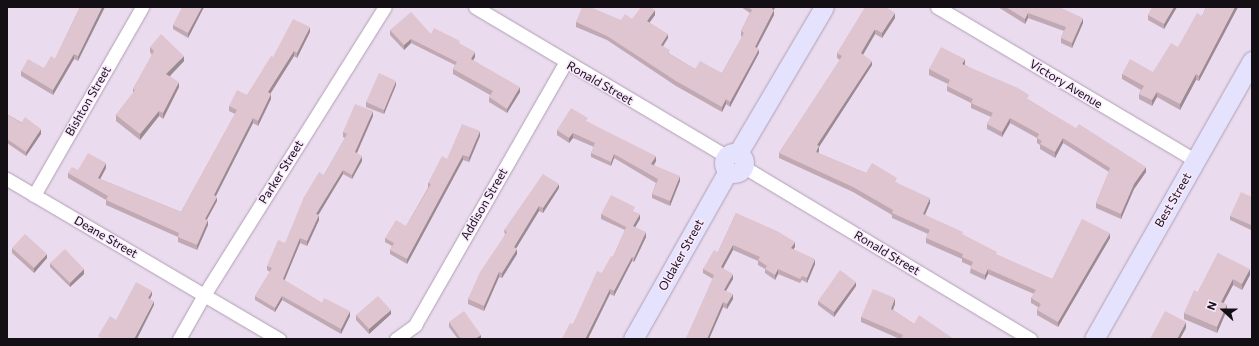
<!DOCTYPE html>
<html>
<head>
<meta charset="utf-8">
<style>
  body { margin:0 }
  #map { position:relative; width:1259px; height:346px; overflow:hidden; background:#ebdbef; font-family:Commissioner,sans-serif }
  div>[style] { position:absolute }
  .roads { filter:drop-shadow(0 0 1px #af9fb2) drop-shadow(0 0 1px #af9fb2) }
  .street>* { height:13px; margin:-6.5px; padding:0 6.5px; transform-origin:6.5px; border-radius:6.5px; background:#fff }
  .secondary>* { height:19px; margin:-9.5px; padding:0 9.5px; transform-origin:9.5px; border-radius:9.5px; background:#e5e2fe }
  .secondary>.ring { margin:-9.5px; padding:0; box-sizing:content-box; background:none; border:19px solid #e5e2fe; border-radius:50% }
  .wall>* { inset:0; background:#c0a9b3 }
  .shaded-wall>* { inset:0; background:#9c8a92 }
  .building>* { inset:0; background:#dfc5d0 }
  span { translate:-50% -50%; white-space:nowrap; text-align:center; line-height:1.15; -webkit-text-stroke:3px #f9e8fd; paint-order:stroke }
  .street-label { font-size:12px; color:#140e15 }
  .frame { position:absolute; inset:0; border:8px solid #140e15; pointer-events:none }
  .north { position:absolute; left:1203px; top:290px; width:40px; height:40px; -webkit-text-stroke:3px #f9e8fd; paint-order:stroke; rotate:291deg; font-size:11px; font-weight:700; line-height:16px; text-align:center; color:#140e15 }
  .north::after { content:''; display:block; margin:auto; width:14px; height:18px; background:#140e15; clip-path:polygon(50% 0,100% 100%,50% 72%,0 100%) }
</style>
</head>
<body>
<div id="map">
  <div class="roads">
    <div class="street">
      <i style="left:475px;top:7px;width:292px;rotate:30.7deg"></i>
      <i style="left:937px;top:7px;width:301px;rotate:30.7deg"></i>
      <i style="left:744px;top:167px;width:334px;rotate:31deg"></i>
      <i style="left:7px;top:179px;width:316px;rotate:30.5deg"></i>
      <i style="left:34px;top:195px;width:217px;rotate:-60.1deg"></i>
      <i style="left:179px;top:339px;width:51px;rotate:-60.4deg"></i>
      <i style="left:204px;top:295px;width:340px;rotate:-57.9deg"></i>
      <i style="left:396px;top:339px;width:24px;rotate:-36deg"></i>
      <i style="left:415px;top:325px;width:302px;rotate:-60.2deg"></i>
    </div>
    <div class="secondary">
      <i class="ring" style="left:724px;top:153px;width:1px;height:1px"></i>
      <i style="left:738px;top:153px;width:169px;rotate:-59.5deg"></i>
      <i style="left:633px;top:339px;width:193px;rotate:-60.5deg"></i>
      <i style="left:1094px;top:339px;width:320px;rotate:-60.4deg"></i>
    </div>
  </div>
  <div class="wall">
    <i style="clip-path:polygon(80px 7px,78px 61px,74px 59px,53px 95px,21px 76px,21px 71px,44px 68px,55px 59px)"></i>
    <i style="clip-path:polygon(204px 7px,188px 38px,173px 29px,173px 25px)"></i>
    <i style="clip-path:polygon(741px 7px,775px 7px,774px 10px,774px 15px,757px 48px,759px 53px,730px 107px,726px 104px,722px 112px,676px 86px,607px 40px,576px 27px,576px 22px,621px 20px,632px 19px,655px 15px,649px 22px,668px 38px,663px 46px,670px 54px,695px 69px,722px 73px,742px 37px,741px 36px,741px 31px,750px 13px)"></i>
    <i style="clip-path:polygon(998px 7px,1059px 7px,1083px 23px,1072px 48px,1061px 43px,1061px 38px,1064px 31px,1028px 18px,1025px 24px)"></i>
    <i style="clip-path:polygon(1153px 7px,1177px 7px,1164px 29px,1148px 20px,1148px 15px)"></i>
    <i style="clip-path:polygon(1206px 7px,1238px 7px,1199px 81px,1196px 80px,1180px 110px,1157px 97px,1152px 106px,1139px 99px,1139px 94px,1141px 90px,1122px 79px,1122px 74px,1153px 72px,1178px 47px,1202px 16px)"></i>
    <i style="clip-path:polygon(895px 18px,882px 38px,875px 34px,863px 55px,872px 65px,819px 147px,819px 151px,818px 153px,866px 173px,897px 183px,930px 203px,925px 215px,963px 235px,997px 255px,1052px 279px,1110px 238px,1058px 327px,1037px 315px,1037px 310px,1038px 307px,1031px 303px,1031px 298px,1034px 294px,988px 274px,985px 280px,970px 273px,971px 266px,962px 262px,962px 259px,926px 243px,926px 238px,928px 234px,892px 218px,892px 215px,853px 192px,779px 158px,779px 153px,840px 60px,837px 58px,837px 53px)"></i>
    <i style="clip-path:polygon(390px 30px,431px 34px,460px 44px,475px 57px,473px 60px,520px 92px,507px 113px,489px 102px,489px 97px,490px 95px,453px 74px,453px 69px,455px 65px,411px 43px,404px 50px,390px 35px)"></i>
    <i style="clip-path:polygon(310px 32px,297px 58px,294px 56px,271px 93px,271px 99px,258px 126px,253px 123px,215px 196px,217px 201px,207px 219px,208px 225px,197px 250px,178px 242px,178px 237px,106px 205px,106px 200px,68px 178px,68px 173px,78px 170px,106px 168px,100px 179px,181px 212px,235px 114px,229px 111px,229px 106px,247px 95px,273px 57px)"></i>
    <i style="clip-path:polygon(150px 47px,184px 61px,170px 76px,179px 87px,163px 119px,159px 116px,140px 140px,116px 121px,116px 115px,133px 93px,133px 89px,152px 55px,150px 52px)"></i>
    <i style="clip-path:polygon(965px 64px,965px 65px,1029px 100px,1146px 172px,1134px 189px,1121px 219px,1096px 208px,1096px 203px,1109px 172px,1063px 143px,1055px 158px,1040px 149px,1040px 145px,1037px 143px,1037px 138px,1010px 123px,1002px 137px,987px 129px,987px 124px,991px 117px,971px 108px,971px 103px,947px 91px,947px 86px,948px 84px,929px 75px,929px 69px)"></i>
    <i style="clip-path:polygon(396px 85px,384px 114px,366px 107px,366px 102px)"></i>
    <i style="clip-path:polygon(7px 114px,41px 134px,26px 156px,7px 143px)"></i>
    <i style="clip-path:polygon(373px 116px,357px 153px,362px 161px,352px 179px,343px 174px,318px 215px,319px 220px,307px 246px,300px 243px,284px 280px,322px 303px,350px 316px,341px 334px,282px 300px,275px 312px,255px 300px,255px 296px,270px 272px,267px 270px,267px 266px,285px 243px,345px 138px,343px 137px,343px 132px)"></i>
    <i style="clip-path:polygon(588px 122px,656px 161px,654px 165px,680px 181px,670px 206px,652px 198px,652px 194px,656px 183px,614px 158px,611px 166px,591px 157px,591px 153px,594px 147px,573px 138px,569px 143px,557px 135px,557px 130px)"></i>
    <i style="clip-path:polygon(480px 136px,469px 162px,463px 160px,407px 264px,390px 254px,390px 250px,392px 246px,385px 242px,385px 238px,406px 226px,428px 188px,428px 183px,447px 159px)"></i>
    <i style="clip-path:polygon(559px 188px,543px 213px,539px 211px,516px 248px,517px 254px,502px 278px,499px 277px,484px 311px,468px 304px,468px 299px,505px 235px,504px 230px)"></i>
    <i style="clip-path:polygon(1252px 197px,1251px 230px,1230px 220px,1230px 216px)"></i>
    <i style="clip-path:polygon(635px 212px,640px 219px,635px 227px,646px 237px,634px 262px,632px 261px,614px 296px,610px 294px,573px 324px,602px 273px,613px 257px,625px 230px,601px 219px,601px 214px)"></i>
    <i style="clip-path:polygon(736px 213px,795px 247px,793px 249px,815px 264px,807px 283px,802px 280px,800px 283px,778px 274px,775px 280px,765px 273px,765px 269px,758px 265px,758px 261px,733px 250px,723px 268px,733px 279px,726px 291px,733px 299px,727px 309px,723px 307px,709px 339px,686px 339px,713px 279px,703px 273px,703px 269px,718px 252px)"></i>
    <i style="clip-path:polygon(12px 248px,47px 258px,34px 273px,12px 253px)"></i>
    <i style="clip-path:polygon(1218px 253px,1250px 275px,1242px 290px,1233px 285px,1223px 303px,1227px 310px,1217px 333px,1184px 319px,1184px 313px,1198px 292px)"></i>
    <i style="clip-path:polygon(50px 263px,84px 274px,70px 287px,50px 267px)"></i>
    <i style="clip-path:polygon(856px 286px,834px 317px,818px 305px,818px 301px)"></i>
    <i style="clip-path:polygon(895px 304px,893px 310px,914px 324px,954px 339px,900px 339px,861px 322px,861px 317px)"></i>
    <i style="clip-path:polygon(391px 314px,369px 334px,356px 320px,356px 315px)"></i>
    <i style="clip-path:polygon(449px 322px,481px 339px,458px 339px,449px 327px)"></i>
  </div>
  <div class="shaded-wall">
    <i style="clip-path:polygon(102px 7px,105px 7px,78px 61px,78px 56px)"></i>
    <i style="clip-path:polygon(202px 7px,204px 7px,188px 38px,188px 33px)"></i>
    <i style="clip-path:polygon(773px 7px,775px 7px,773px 12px,774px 10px,774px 15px,755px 51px,755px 47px)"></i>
    <i style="clip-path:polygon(1174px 7px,1177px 7px,1164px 29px,1164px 24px)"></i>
    <i style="clip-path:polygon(1235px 7px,1238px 7px,1199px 81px,1199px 76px)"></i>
    <i style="clip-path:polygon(655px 10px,655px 15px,647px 26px,647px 21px)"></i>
    <i style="clip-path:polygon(895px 13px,895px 18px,882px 38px,882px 33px)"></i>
    <i style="clip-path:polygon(1028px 13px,1028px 18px,1025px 24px,1025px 19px)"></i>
    <i style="clip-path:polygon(1083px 18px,1083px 23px,1072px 48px,1072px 43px)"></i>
    <i style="clip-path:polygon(310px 27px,310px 32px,297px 58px,297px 53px)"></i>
    <i style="clip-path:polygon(875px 29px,875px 34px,861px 58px,861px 53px)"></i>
    <i style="clip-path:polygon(668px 34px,668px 38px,661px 49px,661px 45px)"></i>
    <i style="clip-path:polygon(411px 39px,411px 43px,404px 50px,404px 45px)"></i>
    <i style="clip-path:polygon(759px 49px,759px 53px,730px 107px,730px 102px)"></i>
    <i style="clip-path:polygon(294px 51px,294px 56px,268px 97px,268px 92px)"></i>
    <i style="clip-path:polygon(475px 52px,475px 57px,471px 64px,471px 59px)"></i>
    <i style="clip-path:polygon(74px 54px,74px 59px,53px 95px,53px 90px)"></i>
    <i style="clip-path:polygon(184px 56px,184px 61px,166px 80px,166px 74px)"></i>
    <i style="clip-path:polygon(965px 59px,965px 64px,962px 69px,962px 64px)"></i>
    <i style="clip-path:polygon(872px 61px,872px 65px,819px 147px,819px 151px,816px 157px,817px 145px)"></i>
    <i style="clip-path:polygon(1196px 74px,1196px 80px,1180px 110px,1180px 104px)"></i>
    <i style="clip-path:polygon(396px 81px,396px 85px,384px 114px,384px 110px)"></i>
    <i style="clip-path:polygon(179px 82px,179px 87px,163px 119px,163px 113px)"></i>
    <i style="clip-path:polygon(520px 87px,520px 92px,507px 113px,507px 109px)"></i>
    <i style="clip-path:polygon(1157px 92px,1157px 97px,1152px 106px,1152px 100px)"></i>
    <i style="clip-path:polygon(271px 94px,271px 99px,258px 126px,258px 121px)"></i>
    <i style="clip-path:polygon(726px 99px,726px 104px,722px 112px,722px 107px)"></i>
    <i style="clip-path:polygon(159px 111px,159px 116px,140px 140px,140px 134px)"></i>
    <i style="clip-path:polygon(373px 111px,373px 116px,355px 157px,355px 152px)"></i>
    <i style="clip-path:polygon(253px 118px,253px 123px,214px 200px,214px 195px)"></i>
    <i style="clip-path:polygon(1010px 118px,1010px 123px,1002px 137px,1002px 132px)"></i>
    <i style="clip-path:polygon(41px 129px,41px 134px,26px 156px,26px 152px)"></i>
    <i style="clip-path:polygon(480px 131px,480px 136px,469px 162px,469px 157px)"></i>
    <i style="clip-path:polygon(573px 133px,573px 138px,569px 143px,569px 138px)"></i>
    <i style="clip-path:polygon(1063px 138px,1063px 143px,1055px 158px,1055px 152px)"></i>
    <i style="clip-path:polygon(614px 154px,614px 158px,611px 166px,611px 162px)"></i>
    <i style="clip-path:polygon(463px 155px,463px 160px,407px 264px,407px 259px)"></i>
    <i style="clip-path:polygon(362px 156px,362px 161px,352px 179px,352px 175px)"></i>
    <i style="clip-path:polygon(656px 156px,656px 161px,651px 169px,651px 164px)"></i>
    <i style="clip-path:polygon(106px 163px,106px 168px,98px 183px,98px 178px)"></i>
    <i style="clip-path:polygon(1146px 167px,1146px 172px,1134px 189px,1121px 219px,1121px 214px,1134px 184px)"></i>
    <i style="clip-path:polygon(343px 170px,343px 174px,316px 219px,316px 214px)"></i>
    <i style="clip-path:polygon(680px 176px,680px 181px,670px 206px,670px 201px)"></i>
    <i style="clip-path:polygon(559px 184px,559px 188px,543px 213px,543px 208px)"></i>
    <i style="clip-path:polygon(217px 197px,217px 201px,205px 223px,205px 219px)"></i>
    <i style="clip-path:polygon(930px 198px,930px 203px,923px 219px,923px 214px)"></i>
    <i style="clip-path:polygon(539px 206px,539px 211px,514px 252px,514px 247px)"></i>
    <i style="clip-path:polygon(640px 214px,640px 219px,633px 231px,633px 226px)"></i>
    <i style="clip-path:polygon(319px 215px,319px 220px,307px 246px,307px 241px)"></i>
    <i style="clip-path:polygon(208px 220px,208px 225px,197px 250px,197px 245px)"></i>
    <i style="clip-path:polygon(646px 232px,646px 237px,634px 262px,634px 258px)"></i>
    <i style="clip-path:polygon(1110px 233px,1110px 238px,1058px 327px,1058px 322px)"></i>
    <i style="clip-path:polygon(300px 238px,300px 243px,283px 284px,283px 279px)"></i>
    <i style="clip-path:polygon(795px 242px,795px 247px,791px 253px,791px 248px)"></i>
    <i style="clip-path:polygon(733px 245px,733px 250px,721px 272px,721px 267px)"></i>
    <i style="clip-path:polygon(517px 249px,517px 254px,502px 278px,502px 273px)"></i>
    <i style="clip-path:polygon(47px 254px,47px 258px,34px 273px,34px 268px)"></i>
    <i style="clip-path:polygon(632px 257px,632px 261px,614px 296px,614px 291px)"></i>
    <i style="clip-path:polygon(815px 259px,815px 264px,807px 283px,807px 278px)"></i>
    <i style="clip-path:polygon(84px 269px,84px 274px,70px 287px,70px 283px)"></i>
    <i style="clip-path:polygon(778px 269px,778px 274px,775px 280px,775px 275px)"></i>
    <i style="clip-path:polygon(988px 269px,988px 274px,985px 280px,985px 275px)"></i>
    <i style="clip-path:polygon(1250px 269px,1250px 275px,1242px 290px,1242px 284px)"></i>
    <i style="clip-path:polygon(499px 272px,499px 277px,484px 311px,484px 306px)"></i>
    <i style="clip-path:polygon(733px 274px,733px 279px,724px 294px,724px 290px)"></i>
    <i style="clip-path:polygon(1233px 279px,1233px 285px,1221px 308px,1221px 302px)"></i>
    <i style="clip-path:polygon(856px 282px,856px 286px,834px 317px,834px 312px)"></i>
    <i style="clip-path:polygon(610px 289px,610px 294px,588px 339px,585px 339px)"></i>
    <i style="clip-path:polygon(152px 291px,152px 295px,148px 303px,148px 298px)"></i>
    <i style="clip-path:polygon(733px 294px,733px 299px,727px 309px,727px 304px)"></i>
    <i style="clip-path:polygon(282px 296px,282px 300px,275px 312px,275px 308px)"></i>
    <i style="clip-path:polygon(895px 298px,895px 304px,891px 314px,891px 309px)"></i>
    <i style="clip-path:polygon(154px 301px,154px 305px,137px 339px,134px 339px)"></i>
    <i style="clip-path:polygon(723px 302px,723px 307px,709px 339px,707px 339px)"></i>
    <i style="clip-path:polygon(1227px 304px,1227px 310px,1217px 333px,1217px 327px)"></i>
    <i style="clip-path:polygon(391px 310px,391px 314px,369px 334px,369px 329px)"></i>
    <i style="clip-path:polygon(350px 311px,350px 316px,341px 334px,341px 329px)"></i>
    <i style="clip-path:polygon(1186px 322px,1186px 328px,1180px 339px,1177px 339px)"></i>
    <i style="clip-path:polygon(481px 335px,481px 339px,475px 339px)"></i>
  </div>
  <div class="building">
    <i style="clip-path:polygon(80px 7px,102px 7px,78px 56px,74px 54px,53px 90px,21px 71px,28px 59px,44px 68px,51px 56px,55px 59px)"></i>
    <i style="clip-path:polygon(182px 7px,202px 7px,188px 33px,173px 25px)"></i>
    <i style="clip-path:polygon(582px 7px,590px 7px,621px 20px,625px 14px,632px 19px,641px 7px,650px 7px,655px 10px,647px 21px,668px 34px,661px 45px,670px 50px,668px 53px,695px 69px,700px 61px,722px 73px,744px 33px,741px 31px,752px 10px,748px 7px,773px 7px,772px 9px,774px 10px,755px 47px,759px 49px,730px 102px,726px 99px,722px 107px,676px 81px,607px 36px,576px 22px)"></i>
    <i style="clip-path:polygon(865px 7px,886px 7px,895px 13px,882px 33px,875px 29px,861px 53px,872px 61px,817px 145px,819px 146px,816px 152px,866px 173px,872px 163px,897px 178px,895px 182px,930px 198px,923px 214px,963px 232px,962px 234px,997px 252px,996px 254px,1052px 279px,1082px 219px,1110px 233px,1058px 322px,1037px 310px,1041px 304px,1031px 298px,1036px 290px,988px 269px,985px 275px,970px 268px,973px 262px,962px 257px,963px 254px,926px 238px,930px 230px,892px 213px,893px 210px,853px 187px,779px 153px,842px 56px,837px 53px)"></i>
    <i style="clip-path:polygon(1006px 7px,1059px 7px,1083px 18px,1072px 43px,1061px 38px,1066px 27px,1028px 13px,1025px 19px)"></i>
    <i style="clip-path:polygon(1153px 7px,1174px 7px,1164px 24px,1148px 15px)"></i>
    <i style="clip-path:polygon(1206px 7px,1235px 7px,1199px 76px,1196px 74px,1180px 104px,1157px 92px,1152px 100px,1139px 94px,1144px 86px,1122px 74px,1130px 59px,1153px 72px,1171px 43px,1178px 47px,1197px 13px,1202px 16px)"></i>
    <i style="clip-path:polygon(411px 12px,431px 34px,434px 28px,460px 41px,459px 43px,475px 52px,471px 59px,520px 87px,507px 109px,489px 97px,493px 91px,453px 69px,457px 62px,411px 39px,404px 45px,390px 30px)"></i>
    <i style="clip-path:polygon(293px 19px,310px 27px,297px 53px,294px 51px,268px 92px,271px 94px,258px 121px,253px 118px,214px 195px,217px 197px,205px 219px,208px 220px,197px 245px,178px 237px,179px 233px,106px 200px,108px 196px,68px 173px,72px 167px,78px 170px,88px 153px,106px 163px,98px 178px,181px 212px,237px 110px,229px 106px,237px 90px,247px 95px,271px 56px,273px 57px)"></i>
    <i style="clip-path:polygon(161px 34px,184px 56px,166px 74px,179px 82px,163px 113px,159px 111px,140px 134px,116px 115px,135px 90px,133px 89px,154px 51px,150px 47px)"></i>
    <i style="clip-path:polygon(941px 47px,965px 59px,962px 64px,1018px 88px,1029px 95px,1027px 99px,1076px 128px,1079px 124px,1146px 167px,1134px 184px,1121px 214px,1096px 203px,1110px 168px,1063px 138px,1055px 152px,1040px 144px,1042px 141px,1037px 138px,1039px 134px,1010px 118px,1002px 132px,987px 124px,993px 113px,971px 103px,973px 99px,947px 86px,950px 80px,929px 69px)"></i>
    <i style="clip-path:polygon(379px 73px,396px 81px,384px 110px,366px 102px)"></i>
    <i style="clip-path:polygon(355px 104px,373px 111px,355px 152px,362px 156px,352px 175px,343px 170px,316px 214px,319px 215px,307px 241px,300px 238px,283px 279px,322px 303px,324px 298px,350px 311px,341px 329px,282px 296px,275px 308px,255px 296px,272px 268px,267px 266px,278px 240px,285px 243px,304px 197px,319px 172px,324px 175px,347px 134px,343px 132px)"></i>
    <i style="clip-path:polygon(571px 108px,588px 118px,586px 121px,656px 156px,651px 164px,680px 176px,670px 201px,652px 194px,658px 179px,614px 154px,611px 162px,591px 153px,595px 143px,573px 133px,569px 138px,557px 130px)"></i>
    <i style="clip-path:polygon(7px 114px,21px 123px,25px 117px,41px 129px,26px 152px,7px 139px)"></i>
    <i style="clip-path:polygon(462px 124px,480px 131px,469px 157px,463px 155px,407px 259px,390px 250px,394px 243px,385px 238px,396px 220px,406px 226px,431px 184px,428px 183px,442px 156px,447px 159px)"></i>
    <i style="clip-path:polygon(543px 174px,559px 184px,543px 208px,539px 206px,514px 247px,517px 249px,502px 273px,499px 272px,484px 306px,468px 299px,480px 272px,507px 232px,504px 230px)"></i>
    <i style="clip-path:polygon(1241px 192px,1252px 197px,1251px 225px,1230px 216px)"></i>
    <i style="clip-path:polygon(611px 195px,635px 207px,633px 211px,640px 214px,633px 226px,646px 232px,634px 258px,632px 257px,614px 291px,610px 289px,585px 339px,562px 339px,570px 323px,573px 324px,597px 271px,602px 273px,611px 256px,613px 257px,626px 227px,601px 214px)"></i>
    <i style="clip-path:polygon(736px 213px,777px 231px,795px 242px,791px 248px,815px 259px,807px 278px,802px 276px,800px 279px,778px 269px,775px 275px,765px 269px,767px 266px,758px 260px,760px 257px,733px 245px,721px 267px,733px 274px,724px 290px,733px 294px,727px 304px,723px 302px,707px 339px,686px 339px,714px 275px,703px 269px,714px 250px,718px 252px)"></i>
    <i style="clip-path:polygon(25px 234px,47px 254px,34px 268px,12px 248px)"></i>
    <i style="clip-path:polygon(65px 249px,84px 269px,70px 283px,50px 263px)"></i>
    <i style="clip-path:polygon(1218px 253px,1250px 269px,1242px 284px,1233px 279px,1221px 302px,1227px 304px,1217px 327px,1184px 313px,1194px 290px,1198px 292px)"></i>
    <i style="clip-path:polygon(840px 270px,856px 282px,834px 312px,818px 301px)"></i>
    <i style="clip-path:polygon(136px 282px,152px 291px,148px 298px,154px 301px,134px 339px,102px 339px,98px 336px,110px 316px,116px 320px)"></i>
    <i style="clip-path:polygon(873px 289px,895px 298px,891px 309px,914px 324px,919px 315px,954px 339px,901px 339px,903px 335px,861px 317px)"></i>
    <i style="clip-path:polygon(378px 296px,391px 310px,369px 329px,356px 315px)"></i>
    <i style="clip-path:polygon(464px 311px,481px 335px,475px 339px,461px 339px,449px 322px)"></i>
    <i style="clip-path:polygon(1165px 311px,1186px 322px,1177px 339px,1150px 339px)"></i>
  </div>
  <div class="street-label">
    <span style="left:600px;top:83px;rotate:30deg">Ronald Street</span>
    <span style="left:1066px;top:84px;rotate:31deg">Victory Avenue</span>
    <span style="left:88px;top:101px;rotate:-60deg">Bishton Street</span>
    <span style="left:281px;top:172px;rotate:-58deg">Parker Street</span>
    <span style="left:1173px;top:200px;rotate:-60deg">Best Street</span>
    <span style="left:484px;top:204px;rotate:-60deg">Addison Street</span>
    <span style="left:106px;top:237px;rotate:30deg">Deane Street</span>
    <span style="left:887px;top:253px;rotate:31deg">Ronald Street</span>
    <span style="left:681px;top:255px;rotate:-61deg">Oldaker Street</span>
  </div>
  <div class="frame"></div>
  <div class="north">N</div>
</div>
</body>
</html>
